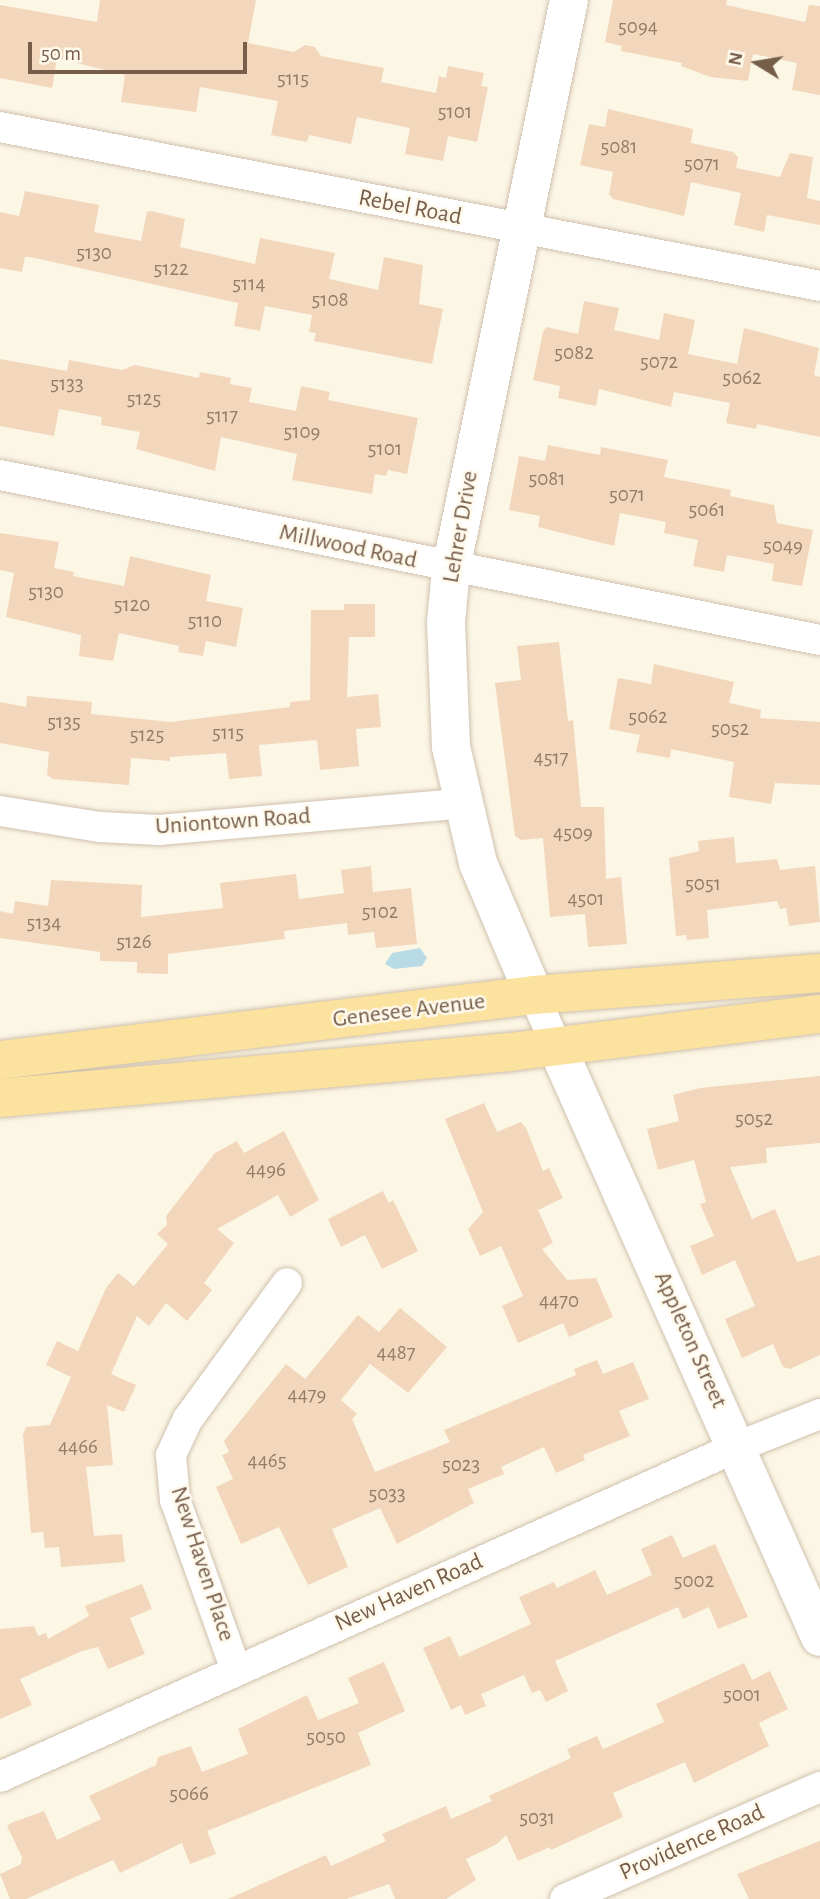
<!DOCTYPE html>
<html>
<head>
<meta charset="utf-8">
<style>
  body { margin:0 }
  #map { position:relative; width:820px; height:1899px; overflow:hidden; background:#fcf6e5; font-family:"Alegreya Sans",sans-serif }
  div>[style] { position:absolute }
  .water>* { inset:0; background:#b9dbe6 }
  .building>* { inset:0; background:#f2d7bd }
  .roads { filter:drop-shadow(0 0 2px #d0c1ae) drop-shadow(0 0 2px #d0c1ae) }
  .street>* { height:30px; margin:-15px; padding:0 15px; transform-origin:15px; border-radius:15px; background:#fff }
  .secondary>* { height:38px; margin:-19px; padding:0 19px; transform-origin:19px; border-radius:19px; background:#fff }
  .primary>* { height:38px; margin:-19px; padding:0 19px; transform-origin:19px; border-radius:19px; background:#fbe29e }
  span { translate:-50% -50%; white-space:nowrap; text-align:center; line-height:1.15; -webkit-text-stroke:5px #fff9ec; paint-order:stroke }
  .number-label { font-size:21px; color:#957c67 }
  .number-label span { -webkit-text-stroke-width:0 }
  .street-label { font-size:24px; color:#765e4a }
  .north { position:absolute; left:722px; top:28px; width:70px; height:70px; -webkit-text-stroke:5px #fff9ec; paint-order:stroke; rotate:281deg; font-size:19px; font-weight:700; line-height:28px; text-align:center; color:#765e4a }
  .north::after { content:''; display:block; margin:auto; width:24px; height:32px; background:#765e4a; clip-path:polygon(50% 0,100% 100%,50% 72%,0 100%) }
  .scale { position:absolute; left:28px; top:42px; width:219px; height:32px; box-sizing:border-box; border:4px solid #765e4a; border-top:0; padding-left:9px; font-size:21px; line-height:24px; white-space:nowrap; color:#765e4a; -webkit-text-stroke:5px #fff9ec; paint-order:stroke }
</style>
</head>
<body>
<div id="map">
  <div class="water">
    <i style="clip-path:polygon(420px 948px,427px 958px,422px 966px,394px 969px,385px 964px,392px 953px)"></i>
  </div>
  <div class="building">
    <i style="clip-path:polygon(100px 0,256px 0,248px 43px,294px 52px,305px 45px,315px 47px,321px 56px,384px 68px,381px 82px,436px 93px,439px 76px,446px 78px,448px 66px,484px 73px,481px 86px,488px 87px,477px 142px,448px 136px,443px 161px,405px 154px,410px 128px,357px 117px,351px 144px,309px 135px,307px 142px,271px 135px,278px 101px,200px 87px,196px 112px,121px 102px,125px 75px,57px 58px,52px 88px,0 78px,0 5px,97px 22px)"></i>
    <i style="clip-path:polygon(613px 0,727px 0,726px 5px,805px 22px,809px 5px,820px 6px,820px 95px,792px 90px,797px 63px,753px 54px,748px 81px,710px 77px,681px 66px,682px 63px,621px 51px,622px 46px,605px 42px)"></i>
    <i style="clip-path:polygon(608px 109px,693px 129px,691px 143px,733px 152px,738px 157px,736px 168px,780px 177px,790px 153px,813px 157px,807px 198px,820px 201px,820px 225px,767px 215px,764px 232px,734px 225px,741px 193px,691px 182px,684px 216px,613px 199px,609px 194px,613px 172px,580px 165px,589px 124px,605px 127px)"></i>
    <i style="clip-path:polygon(25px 191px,99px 205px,94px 232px,141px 241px,147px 212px,151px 211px,185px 219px,180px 247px,255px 264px,260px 238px,335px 253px,329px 279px,378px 290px,384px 257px,423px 265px,419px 304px,443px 309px,432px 364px,314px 341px,316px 333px,309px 332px,312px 315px,265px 306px,260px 331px,234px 326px,238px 303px,30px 257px,25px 257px,22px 272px,0 268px,0 212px,19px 216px)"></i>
    <i style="clip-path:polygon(584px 301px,619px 308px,614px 330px,659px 340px,664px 313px,695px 320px,688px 354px,737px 364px,744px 328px,819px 348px,814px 375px,820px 377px,820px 437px,757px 424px,756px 429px,726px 423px,730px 403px,674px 392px,671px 407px,599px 389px,596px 406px,558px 398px,560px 386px,533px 380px,543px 332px,546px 327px,578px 334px)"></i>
    <i style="clip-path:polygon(0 359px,67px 371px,69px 360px,122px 370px,135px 365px,199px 378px,200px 372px,231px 378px,230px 384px,252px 388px,249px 402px,296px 411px,301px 386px,330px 392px,328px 400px,418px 418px,407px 474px,388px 470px,386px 476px,375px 474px,372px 494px,292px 480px,297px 454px,221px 437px,215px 471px,136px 449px,140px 432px,101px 425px,102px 417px,59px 409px,54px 436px,0 426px)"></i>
    <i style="clip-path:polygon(548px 445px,600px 455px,601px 447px,668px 460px,664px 477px,731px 490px,730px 496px,774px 505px,777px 523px,813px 530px,802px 586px,772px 581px,774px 564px,727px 555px,724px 572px,693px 566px,698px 540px,664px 533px,666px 522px,620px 513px,614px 546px,538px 527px,540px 516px,509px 510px,519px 456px,545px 461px)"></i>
    <i style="clip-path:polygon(0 533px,59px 542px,54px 568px,74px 572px,73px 576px,124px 586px,130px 556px,211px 575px,206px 601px,243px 608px,236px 647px,206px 641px,203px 656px,178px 652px,179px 646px,119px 633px,113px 661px,79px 656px,81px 635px,6px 617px,14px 573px,0 570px)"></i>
    <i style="clip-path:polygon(344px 604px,375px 604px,375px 637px,349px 637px,347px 697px,378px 694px,381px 727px,356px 729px,359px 766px,320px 770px,317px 740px,259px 745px,262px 776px,229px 779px,226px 753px,170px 757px,170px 761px,131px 758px,129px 785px,53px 779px,47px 775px,49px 752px,0 743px,0 702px,26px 707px,27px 696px,92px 702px,91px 714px,171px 722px,290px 707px,290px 702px,310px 700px,311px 610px,344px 610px)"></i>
    <i style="clip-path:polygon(559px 642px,568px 721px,573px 720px,581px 807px,604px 807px,606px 879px,621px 877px,627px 944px,588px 947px,585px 914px,550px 917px,543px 838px,521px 840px,515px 836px,495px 683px,521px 680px,517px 646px)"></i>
    <i style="clip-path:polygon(654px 664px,734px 682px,729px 703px,761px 710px,760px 718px,820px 722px,820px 785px,775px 783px,771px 804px,729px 797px,734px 762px,671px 749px,670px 758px,636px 752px,640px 735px,609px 729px,618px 678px,651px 684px)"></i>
    <i style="clip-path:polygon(734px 837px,736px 863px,777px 859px,780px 870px,815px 866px,820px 922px,789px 926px,786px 908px,780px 909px,777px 901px,707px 910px,709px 938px,687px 940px,686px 935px,676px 936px,669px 858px,699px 851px,698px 841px)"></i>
    <i style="clip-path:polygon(371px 866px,373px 892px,411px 888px,417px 944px,376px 948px,374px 932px,348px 935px,347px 923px,284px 931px,285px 939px,168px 954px,168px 974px,137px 973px,137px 962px,100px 961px,100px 952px,0 938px,0 911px,13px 914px,15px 901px,48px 906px,51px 880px,142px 885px,141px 917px,223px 908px,220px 883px,296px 874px,299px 899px,344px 893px,341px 870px)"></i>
    <i style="clip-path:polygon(820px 1076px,820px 1143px,766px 1148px,767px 1163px,730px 1167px,752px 1219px,775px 1209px,797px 1262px,820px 1255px,820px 1355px,790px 1369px,783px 1367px,773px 1344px,742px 1358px,725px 1319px,755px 1306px,735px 1260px,702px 1275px,690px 1246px,714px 1236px,700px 1204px,706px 1202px,694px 1160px,658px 1170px,647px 1129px,679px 1121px,673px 1095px,700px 1088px)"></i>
    <i style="clip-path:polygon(484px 1103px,497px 1132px,521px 1122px,526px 1128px,543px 1171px,549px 1168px,563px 1198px,538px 1210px,553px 1243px,542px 1249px,567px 1280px,596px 1278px,613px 1317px,569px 1337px,563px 1323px,518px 1343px,502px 1306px,523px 1296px,501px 1246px,480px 1256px,468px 1229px,483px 1212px,445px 1119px)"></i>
    <i style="clip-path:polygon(284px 1131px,319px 1200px,290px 1217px,278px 1195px,217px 1229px,234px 1243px,204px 1283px,212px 1290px,187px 1321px,166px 1303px,149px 1326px,137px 1316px,111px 1374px,136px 1385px,124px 1412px,107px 1405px,113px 1465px,86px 1467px,94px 1536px,122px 1534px,125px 1562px,61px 1567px,59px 1547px,45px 1548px,43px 1532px,31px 1533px,23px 1435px,26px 1427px,50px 1425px,71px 1377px,46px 1365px,57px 1341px,78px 1351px,106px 1288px,118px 1273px,134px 1286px,168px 1244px,157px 1234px,167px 1225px,166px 1216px,215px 1153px,237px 1141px,244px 1153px)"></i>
    <i style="clip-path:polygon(383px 1191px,389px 1203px,393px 1200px,418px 1251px,382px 1269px,365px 1235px,341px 1247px,328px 1219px)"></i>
    <i style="clip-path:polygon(400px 1308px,447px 1347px,408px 1393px,370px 1364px,341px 1400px,357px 1414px,352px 1419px,375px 1472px,450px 1442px,444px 1430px,576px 1375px,574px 1369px,597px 1360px,603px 1374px,633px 1362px,649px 1399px,619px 1411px,630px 1436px,583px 1455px,585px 1460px,556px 1473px,544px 1447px,501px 1467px,504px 1474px,468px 1489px,474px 1503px,397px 1544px,380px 1508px,332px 1529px,348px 1567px,308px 1585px,279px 1527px,241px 1544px,216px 1487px,233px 1479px,222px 1455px,229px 1452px,224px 1441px,286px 1364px,305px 1379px,358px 1315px,379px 1332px)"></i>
    <i style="clip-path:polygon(672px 1535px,683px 1558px,715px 1544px,748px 1617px,718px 1629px,709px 1607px,683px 1619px,678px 1607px,555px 1661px,568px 1691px,546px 1702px,540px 1690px,532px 1693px,524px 1675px,481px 1694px,486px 1706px,465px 1715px,461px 1705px,451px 1710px,423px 1648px,450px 1636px,459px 1657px,531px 1624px,519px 1597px,554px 1582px,557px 1588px,595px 1570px,607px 1595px,652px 1575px,641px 1549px)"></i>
    <i style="clip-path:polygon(142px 1584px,152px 1609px,130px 1618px,145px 1654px,108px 1669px,98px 1647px,82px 1651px,20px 1679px,32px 1705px,0 1719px,0 1629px,34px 1626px,38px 1636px,46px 1633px,48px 1639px,89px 1616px,85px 1606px)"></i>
    <i style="clip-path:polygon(384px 1662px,405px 1711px,358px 1733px,371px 1765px,207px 1831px,216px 1854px,190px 1864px,182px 1843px,120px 1873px,113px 1860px,26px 1899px,10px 1899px,0 1874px,21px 1864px,22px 1857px,7px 1826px,11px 1823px,44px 1811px,57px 1840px,101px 1819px,89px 1796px,156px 1765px,158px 1757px,191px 1746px,202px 1772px,248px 1754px,238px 1729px,307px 1695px,318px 1720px,359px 1703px,348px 1678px)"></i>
    <i style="clip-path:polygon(744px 1663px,752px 1680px,770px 1671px,788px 1709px,759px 1723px,769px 1746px,694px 1783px,685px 1762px,613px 1793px,623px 1817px,551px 1850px,550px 1847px,518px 1861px,506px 1835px,497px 1844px,466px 1859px,476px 1880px,446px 1899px,395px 1899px,389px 1884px,346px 1899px,228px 1899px,326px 1855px,331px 1866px,386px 1841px,382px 1834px,446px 1806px,451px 1819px,492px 1801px,489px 1796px,571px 1758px,567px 1749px,597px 1736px,603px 1749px,664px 1722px,656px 1704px)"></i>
    <i style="clip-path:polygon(820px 1841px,820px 1899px,749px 1899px,737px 1874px)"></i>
  </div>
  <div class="roads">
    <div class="street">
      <i style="left:0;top:127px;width:835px;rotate:10.97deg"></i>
      <i style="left:0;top:475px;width:836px;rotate:11.38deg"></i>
      <i style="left:0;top:811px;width:101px;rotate:9.1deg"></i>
      <i style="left:100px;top:827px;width:59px;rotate:2.9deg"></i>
      <i style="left:159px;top:830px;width:309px;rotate:-5deg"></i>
      <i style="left:534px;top:995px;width:55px;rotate:66.3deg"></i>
      <i style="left:236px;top:1670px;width:181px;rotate:-109.7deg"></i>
      <i style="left:175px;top:1500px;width:45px;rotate:-95.1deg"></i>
      <i style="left:171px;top:1455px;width:40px;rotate:-65deg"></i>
      <i style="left:188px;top:1419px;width:168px;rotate:-53.9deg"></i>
      <i style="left:0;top:1777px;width:808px;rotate:-24.12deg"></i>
      <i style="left:737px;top:1447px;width:89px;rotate:-21.7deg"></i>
      <i style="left:565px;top:1899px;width:279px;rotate:-23.7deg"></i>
    </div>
    <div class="secondary">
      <i style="left:534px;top:995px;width:143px;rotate:-113deg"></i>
      <i style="left:478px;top:863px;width:119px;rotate:-103.1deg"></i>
      <i style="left:451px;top:747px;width:125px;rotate:-92.3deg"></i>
      <i style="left:446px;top:622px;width:53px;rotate:-84.6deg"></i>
      <i style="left:451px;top:569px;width:581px;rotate:-78.28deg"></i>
      <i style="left:556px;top:1045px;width:648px;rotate:65.97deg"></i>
    </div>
    <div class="primary">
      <i style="left:0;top:1060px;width:538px;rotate:-6.94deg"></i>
      <i style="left:534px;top:995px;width:287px;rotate:-4.4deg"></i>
      <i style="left:0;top:1098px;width:512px;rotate:-5.15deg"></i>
      <i style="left:510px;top:1052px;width:312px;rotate:-7deg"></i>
    </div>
  </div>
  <div class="number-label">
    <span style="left:638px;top:27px">5094</span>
    <span style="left:293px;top:79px">5115</span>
    <span style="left:455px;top:112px">5101</span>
    <span style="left:619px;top:147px">5081</span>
    <span style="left:702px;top:164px">5071</span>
    <span style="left:94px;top:253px">5130</span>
    <span style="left:171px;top:269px">5122</span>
    <span style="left:249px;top:284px">5114</span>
    <span style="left:330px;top:300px">5108</span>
    <span style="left:574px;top:353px">5082</span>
    <span style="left:659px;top:362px">5072</span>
    <span style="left:742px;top:378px">5062</span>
    <span style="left:67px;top:384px">5133</span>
    <span style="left:144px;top:399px">5125</span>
    <span style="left:222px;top:416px">5117</span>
    <span style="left:302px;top:432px">5109</span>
    <span style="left:385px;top:449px">5101</span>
    <span style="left:547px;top:479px">5081</span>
    <span style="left:627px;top:495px">5071</span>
    <span style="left:707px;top:510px">5061</span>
    <span style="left:783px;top:546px">5049</span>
    <span style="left:46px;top:592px">5130</span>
    <span style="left:132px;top:605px">5120</span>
    <span style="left:205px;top:621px">5110</span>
    <span style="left:648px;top:717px">5062</span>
    <span style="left:64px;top:722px">5135</span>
    <span style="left:730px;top:729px">5052</span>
    <span style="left:228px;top:733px">5115</span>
    <span style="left:147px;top:735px">5125</span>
    <span style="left:551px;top:758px">4517</span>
    <span style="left:573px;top:833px">4509</span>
    <span style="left:703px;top:884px">5051</span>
    <span style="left:586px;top:899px">4501</span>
    <span style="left:380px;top:912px">5102</span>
    <span style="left:44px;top:923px">5134</span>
    <span style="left:134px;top:942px">5126</span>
    <span style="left:754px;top:1119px">5052</span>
    <span style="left:266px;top:1170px">4496</span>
    <span style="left:559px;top:1301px">4470</span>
    <span style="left:396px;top:1353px">4487</span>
    <span style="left:307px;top:1395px">4479</span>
    <span style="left:78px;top:1447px">4466</span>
    <span style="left:267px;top:1461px">4465</span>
    <span style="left:461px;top:1465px">5023</span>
    <span style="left:387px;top:1494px">5033</span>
    <span style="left:694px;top:1581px">5002</span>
    <span style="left:742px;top:1695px">5001</span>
    <span style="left:326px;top:1737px">5050</span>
    <span style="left:189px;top:1794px">5066</span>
    <span style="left:537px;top:1818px">5031</span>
  </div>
  <div class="street-label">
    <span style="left:410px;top:208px;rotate:11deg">Rebel Road</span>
    <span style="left:461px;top:527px;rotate:-80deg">Lehrer Drive</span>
    <span style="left:348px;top:547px;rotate:12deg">Millwood Road</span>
    <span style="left:233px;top:822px;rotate:-4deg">Uniontown Road</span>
    <span style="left:409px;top:1011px;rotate:-7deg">Genesee Avenue</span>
    <span style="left:690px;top:1340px;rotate:66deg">Appleton Street</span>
    <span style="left:202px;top:1564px;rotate:72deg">New Haven Place</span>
    <span style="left:409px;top:1593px;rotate:-24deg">New Haven Road</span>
    <span style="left:692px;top:1843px;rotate:-24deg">Providence Road</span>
  </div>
  <div class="north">N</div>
  <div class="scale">50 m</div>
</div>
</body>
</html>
